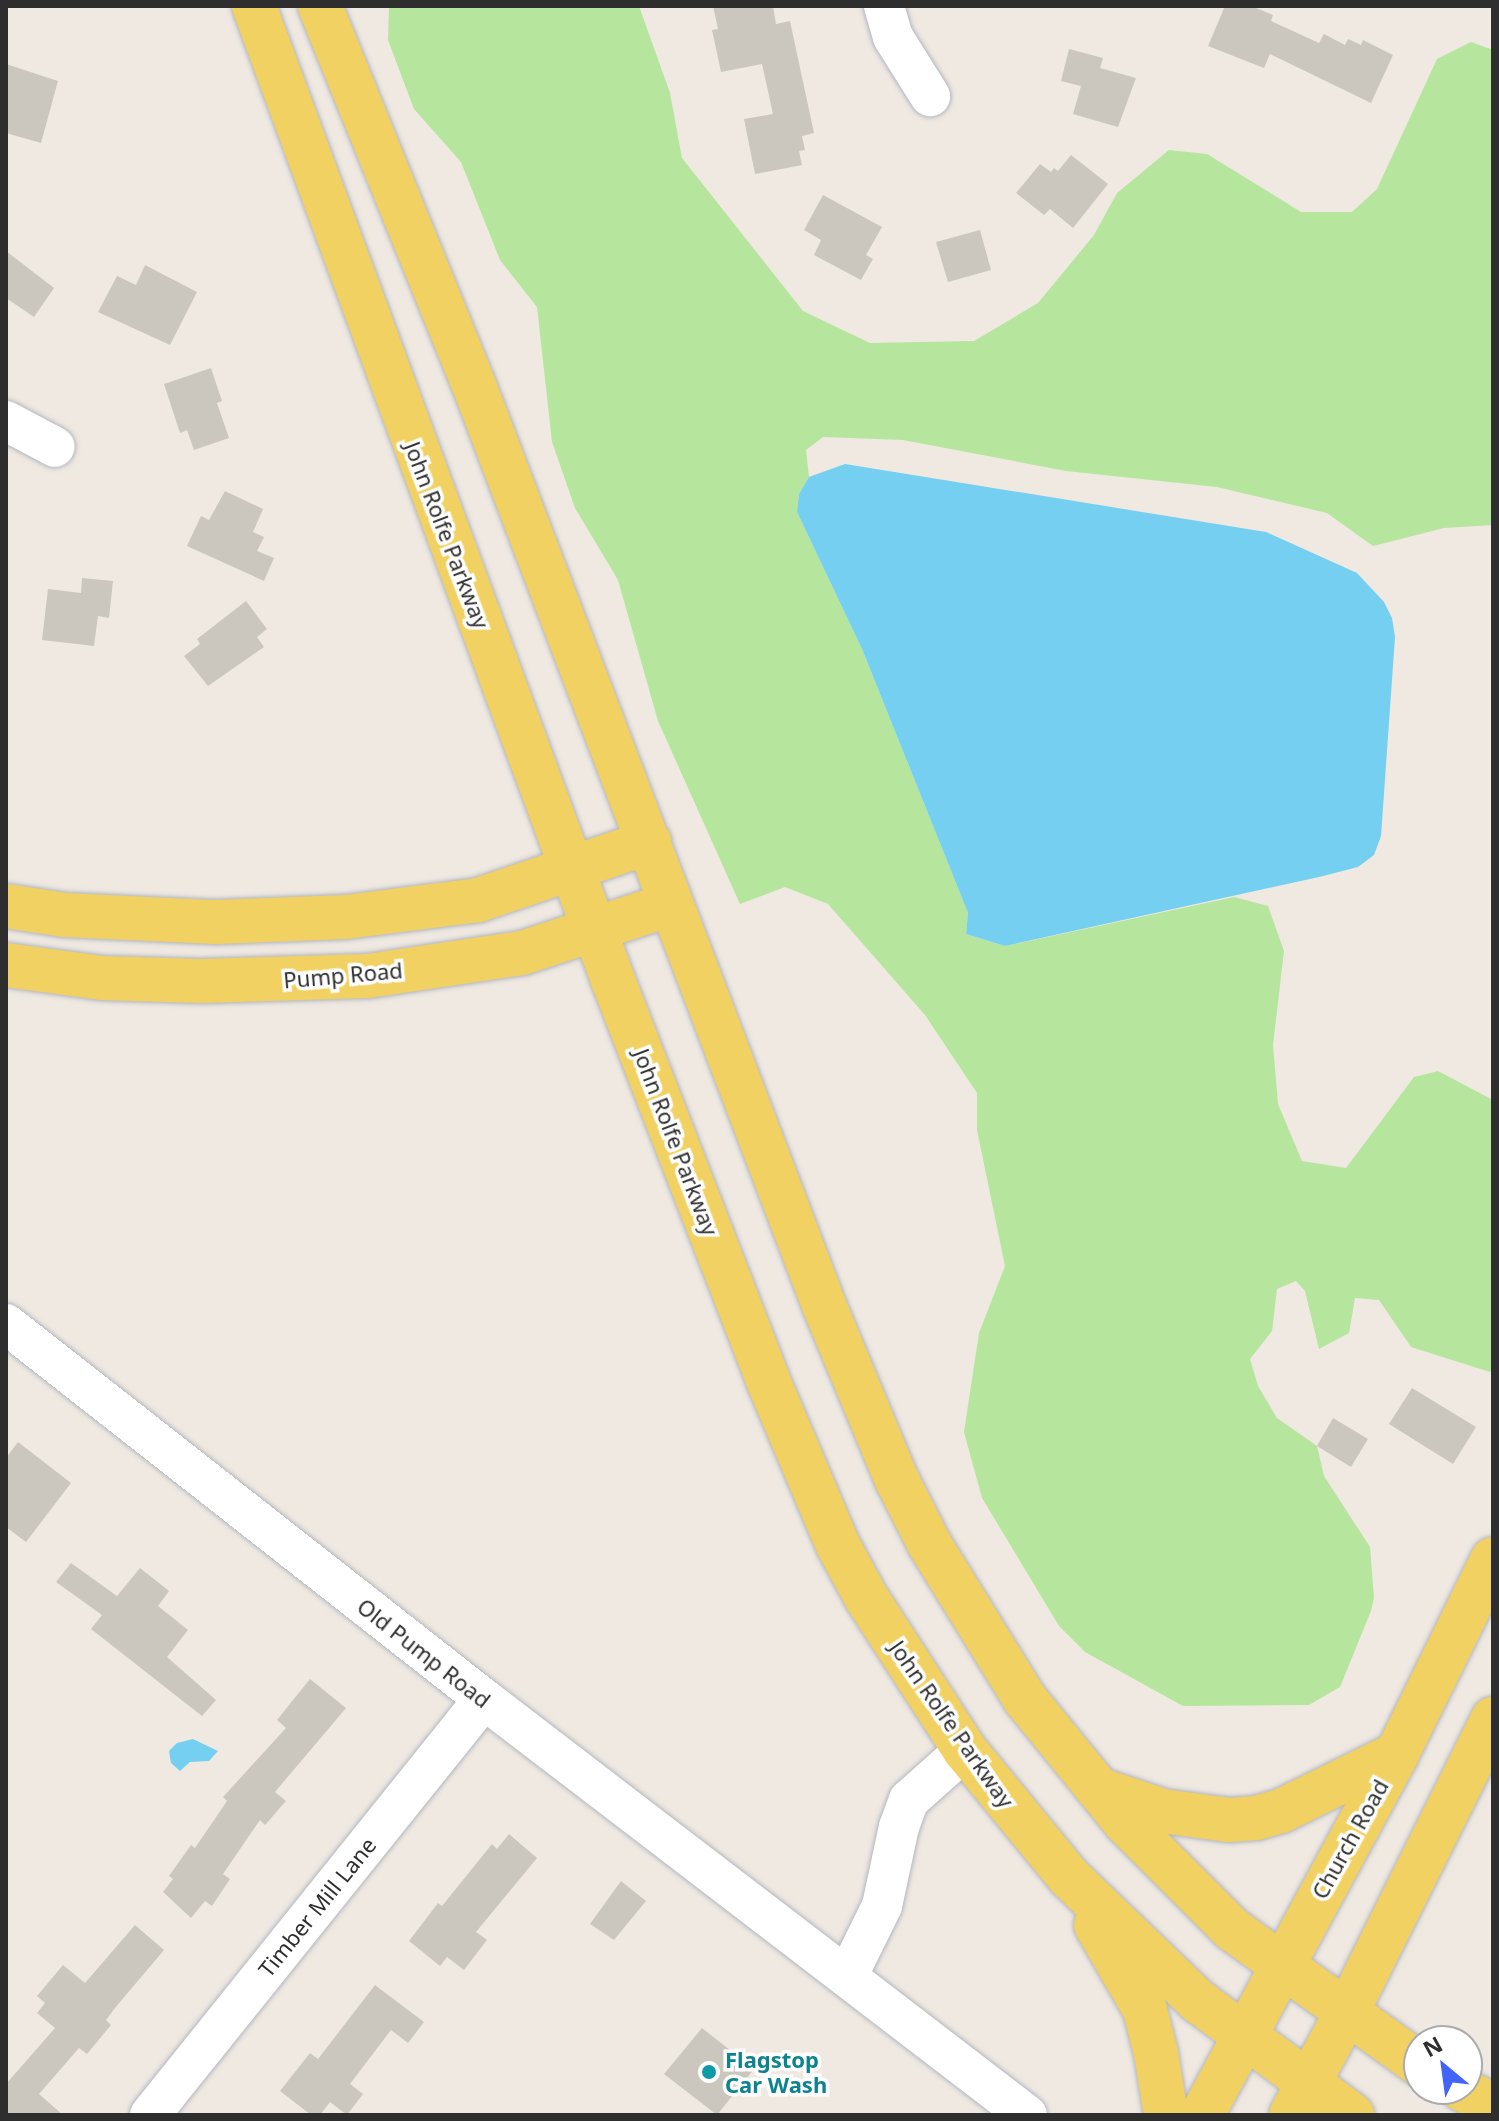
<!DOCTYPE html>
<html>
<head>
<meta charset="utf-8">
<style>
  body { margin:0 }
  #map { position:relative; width:1499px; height:2121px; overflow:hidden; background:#efe9e1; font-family:"Noto Sans",sans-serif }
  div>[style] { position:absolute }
  .green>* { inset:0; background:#b6e59e }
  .water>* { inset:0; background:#75cff0 }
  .building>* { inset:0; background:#cbc7bf }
  .roads { filter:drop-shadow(0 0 2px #b4b7c1) drop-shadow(0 0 2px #b4b7c1) }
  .minor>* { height:40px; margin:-20px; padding:0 20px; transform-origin:20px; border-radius:20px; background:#fff }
  .major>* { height:44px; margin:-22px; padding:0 22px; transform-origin:22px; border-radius:22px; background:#f2d163 }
  .dots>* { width:22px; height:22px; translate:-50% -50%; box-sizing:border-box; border:4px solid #fff; border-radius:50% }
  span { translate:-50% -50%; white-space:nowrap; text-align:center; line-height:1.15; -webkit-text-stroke:7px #fff; paint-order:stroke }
  .street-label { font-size:22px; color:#2e2e2e }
  .culture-label { font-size:22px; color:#0d838f; font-weight:700 }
  .left { translate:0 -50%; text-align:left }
  .frame { position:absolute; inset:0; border:8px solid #2e2e2e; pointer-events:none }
  .north { position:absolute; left:1403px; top:2025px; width:80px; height:80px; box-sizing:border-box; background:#fff; border:2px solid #ababab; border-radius:50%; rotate:331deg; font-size:22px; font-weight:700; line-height:32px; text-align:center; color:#2e2e2e }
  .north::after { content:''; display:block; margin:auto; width:28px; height:36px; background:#4264fb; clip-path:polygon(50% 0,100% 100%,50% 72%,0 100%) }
</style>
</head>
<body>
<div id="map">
  <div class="green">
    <i style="clip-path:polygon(389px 6px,639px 6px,670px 93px,682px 158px,803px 311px,870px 343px,974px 341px,1038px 303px,1094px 235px,1117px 193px,1169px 150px,1207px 154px,1301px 212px,1352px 212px,1377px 189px,1437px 59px,1471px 42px,1493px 50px,1493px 525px,1444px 528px,1373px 546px,1327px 513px,1217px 487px,1066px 471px,903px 440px,823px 437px,806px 450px,809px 477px,799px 494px,797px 512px,862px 649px,968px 913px,966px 934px,1005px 946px,1234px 897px,1268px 906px,1284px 951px,1273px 1045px,1278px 1104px,1302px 1161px,1346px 1168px,1414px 1077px,1438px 1071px,1493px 1100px,1493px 1368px,1490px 1372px,1411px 1347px,1379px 1300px,1355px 1298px,1349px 1333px,1319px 1349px,1305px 1291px,1296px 1281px,1277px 1289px,1272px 1331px,1250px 1359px,1258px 1386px,1277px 1418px,1317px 1446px,1324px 1476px,1370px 1547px,1374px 1598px,1371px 1611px,1340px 1687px,1309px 1705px,1183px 1706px,1085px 1652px,1059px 1626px,982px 1498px,964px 1432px,979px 1333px,1005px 1266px,977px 1130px,977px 1093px,925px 1015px,828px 904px,785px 887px,740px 904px,658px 721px,618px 580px,575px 508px,552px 442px,537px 307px,500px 260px,461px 162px,414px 109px,388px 40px)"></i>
  </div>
  <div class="water">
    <i style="clip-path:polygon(845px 464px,1266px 532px,1357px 573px,1384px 602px,1392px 618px,1395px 637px,1381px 836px,1374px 855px,1358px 867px,1319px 877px,1005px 946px,966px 934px,968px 913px,862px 649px,797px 512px,799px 494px,809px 477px)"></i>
    <i style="clip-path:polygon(193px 1739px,218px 1751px,209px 1761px,190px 1762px,180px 1771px,171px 1763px,169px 1751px,177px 1743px)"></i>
  </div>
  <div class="building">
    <i style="clip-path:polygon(713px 6px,773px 6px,776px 24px,790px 21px,814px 133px,802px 136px,805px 150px,799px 151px,802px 165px,755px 174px,744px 119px,773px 114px,762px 64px,721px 72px,712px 30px,718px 29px)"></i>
    <i style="clip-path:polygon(1225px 6px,1251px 6px,1273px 15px,1271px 21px,1319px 43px,1324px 34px,1345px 45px,1348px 39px,1361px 45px,1363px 40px,1393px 55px,1371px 103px,1270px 54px,1264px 68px,1208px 46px)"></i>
    <i style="clip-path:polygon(1069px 49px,1103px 58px,1100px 68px,1136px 78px,1118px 127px,1073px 114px,1081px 86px,1061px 81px)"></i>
    <i style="clip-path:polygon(6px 64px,58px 81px,41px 143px,6px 133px)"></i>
    <i style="clip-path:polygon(1071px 155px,1108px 184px,1073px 228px,1050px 209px,1044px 215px,1016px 193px,1040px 164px,1051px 172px,1054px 168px,1058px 171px)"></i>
    <i style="clip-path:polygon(823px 195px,882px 227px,866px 255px,873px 259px,861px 280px,814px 255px,821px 240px,804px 230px)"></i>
    <i style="clip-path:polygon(980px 230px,991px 270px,948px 282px,936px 242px)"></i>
    <i style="clip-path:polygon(6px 251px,54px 288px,34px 317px,6px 298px)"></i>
    <i style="clip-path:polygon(145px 265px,197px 292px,170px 345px,98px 312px,117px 276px,136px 285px)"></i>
    <i style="clip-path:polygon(211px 368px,222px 401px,217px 403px,229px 438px,194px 450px,187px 430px,180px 433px,164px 384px)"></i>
    <i style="clip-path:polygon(225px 491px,263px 509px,253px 532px,264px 537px,257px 551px,274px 558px,264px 581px,187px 546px,201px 516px,209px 520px)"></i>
    <i style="clip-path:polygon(82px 578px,113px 581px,109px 618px,98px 616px,94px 646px,42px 640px,48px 589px,81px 593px)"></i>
    <i style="clip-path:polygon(246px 601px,267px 629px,257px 637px,264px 647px,208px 686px,184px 656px,200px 644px,197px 639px)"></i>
    <i style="clip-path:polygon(1412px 1388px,1476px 1427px,1453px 1464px,1389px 1424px)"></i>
    <i style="clip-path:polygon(1333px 1418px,1368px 1439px,1351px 1467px,1317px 1446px)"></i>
    <i style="clip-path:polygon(18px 1442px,71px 1483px,26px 1542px,6px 1527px,6px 1458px)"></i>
    <i style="clip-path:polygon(71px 1563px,117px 1596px,140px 1568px,169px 1591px,158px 1606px,188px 1630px,167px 1657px,216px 1700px,202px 1716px,91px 1629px,102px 1615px,56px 1582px)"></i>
    <i style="clip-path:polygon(310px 1679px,346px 1708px,275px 1792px,286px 1801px,265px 1825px,260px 1820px,223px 1874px,230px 1879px,212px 1906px,205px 1901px,191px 1918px,163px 1892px,173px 1879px,169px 1876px,191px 1845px,195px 1848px,227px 1801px,223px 1797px,286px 1728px,277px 1720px)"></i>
    <i style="clip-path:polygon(509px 1834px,537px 1858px,476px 1932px,487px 1940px,464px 1970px,447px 1957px,440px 1966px,409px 1941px,438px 1903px,442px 1906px,492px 1844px,497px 1849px)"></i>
    <i style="clip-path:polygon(621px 1881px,646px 1901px,614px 1940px,590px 1924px)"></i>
    <i style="clip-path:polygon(135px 1925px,164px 1950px,115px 2008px,106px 2020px,111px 2025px,87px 2054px,79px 2048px,39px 2094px,63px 2115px,6px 2115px,6px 2084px,55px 2028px,37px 2013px,45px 2003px,37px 1996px,63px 1965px,85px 1983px)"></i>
    <i style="clip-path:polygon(375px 1985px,424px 2022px,408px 2043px,391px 2030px,350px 2084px,363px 2094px,347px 2115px,330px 2102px,320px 2115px,311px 2115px,280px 2091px,310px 2053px,318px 2059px)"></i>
    <i style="clip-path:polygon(702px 2028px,754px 2069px,717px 2115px,664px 2074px)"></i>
  </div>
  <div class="roads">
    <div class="minor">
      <i style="left:884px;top:6px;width:32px;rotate:74deg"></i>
      <i style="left:893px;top:37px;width:70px;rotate:57.9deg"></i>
      <i style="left:6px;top:421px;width:55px;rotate:28deg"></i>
      <i style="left:6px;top:1324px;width:608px;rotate:38.11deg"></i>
      <i style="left:484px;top:1699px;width:684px;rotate:37.46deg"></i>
      <i style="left:847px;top:1977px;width:79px;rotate:-63.8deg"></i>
      <i style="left:882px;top:1906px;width:81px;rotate:-77.9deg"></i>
      <i style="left:899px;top:1827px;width:29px;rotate:-70deg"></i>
      <i style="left:909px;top:1800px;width:75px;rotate:-41.8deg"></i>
      <i style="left:150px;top:2115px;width:533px;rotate:-51.24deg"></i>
    </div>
    <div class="major">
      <i style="left:254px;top:6px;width:1038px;rotate:69.77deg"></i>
      <i style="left:613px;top:980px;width:427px;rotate:68.8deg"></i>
      <i style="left:767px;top:1378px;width:181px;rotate:67deg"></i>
      <i style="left:838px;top:1545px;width:59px;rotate:61.7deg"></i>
      <i style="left:866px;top:1597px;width:182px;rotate:57.1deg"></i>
      <i style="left:965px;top:1750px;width:164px;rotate:50.7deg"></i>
      <i style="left:1069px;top:1877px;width:179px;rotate:43.9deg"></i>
      <i style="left:1198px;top:2001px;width:192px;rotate:36.5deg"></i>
      <i style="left:320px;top:6px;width:409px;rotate:67.9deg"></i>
      <i style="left:474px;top:385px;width:984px;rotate:69.17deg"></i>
      <i style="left:824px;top:1305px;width:190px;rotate:67.4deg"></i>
      <i style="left:897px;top:1480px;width:73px;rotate:63.1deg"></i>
      <i style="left:930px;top:1545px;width:181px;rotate:58.3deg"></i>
      <i style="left:1025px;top:1699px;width:159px;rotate:50.9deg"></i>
      <i style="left:1125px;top:1822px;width:151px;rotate:45deg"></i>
      <i style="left:1232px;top:1929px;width:231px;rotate:35.8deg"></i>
      <i style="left:6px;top:906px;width:60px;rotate:8.7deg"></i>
      <i style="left:65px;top:915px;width:151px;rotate:2.7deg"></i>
      <i style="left:216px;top:922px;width:130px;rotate:-2.2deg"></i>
      <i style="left:346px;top:917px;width:133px;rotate:-7.3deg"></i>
      <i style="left:478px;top:900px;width:181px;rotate:-18.7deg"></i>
      <i style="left:6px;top:965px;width:97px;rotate:7.7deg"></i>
      <i style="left:102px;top:978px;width:99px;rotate:1.7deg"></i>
      <i style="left:201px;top:981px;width:167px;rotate:-1.7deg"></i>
      <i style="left:368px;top:976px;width:156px;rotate:-8.5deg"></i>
      <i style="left:522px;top:953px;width:157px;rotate:-18.2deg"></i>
      <i style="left:1098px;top:1789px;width:69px;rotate:18.7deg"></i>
      <i style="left:1163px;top:1811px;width:67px;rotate:7.8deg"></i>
      <i style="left:1229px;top:1820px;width:27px;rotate:-4deg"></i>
      <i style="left:1256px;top:1818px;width:26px;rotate:-16deg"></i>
      <i style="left:1281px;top:1811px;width:129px;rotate:-26.2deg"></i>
      <i style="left:1096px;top:1925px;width:98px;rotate:60deg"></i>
      <i style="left:1145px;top:2010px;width:44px;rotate:75.7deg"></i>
      <i style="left:1156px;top:2053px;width:63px;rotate:80.8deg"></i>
      <i style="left:1462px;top:2089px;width:35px;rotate:29deg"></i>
      <i style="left:1202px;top:2115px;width:410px;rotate:-61.6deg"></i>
      <i style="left:1397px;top:1754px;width:217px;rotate:-63.8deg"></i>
      <i style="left:1291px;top:2115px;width:115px;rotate:-61.4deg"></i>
      <i style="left:1346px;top:2014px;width:330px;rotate:-63.5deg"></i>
    </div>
  </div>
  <div class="dots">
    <i style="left:709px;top:2072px;background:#0f9aa8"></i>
  </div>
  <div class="street-label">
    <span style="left:447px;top:535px;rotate:69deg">John Rolfe Parkway</span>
    <span style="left:343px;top:975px;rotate:-5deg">Pump Road</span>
    <span style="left:676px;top:1142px;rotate:69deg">John Rolfe Parkway</span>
    <span style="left:424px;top:1653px;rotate:38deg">Old Pump Road</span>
    <span style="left:952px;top:1724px;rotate:55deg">John Rolfe Parkway</span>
    <span style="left:1350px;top:1839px;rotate:-61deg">Church Road</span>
    <span style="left:317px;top:1907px;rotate:-51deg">Timber Mill Lane</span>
  </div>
  <div class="culture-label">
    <span class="left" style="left:725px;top:2072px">Flagstop<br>Car Wash</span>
  </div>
  <div class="frame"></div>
  <div class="north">N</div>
</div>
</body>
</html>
